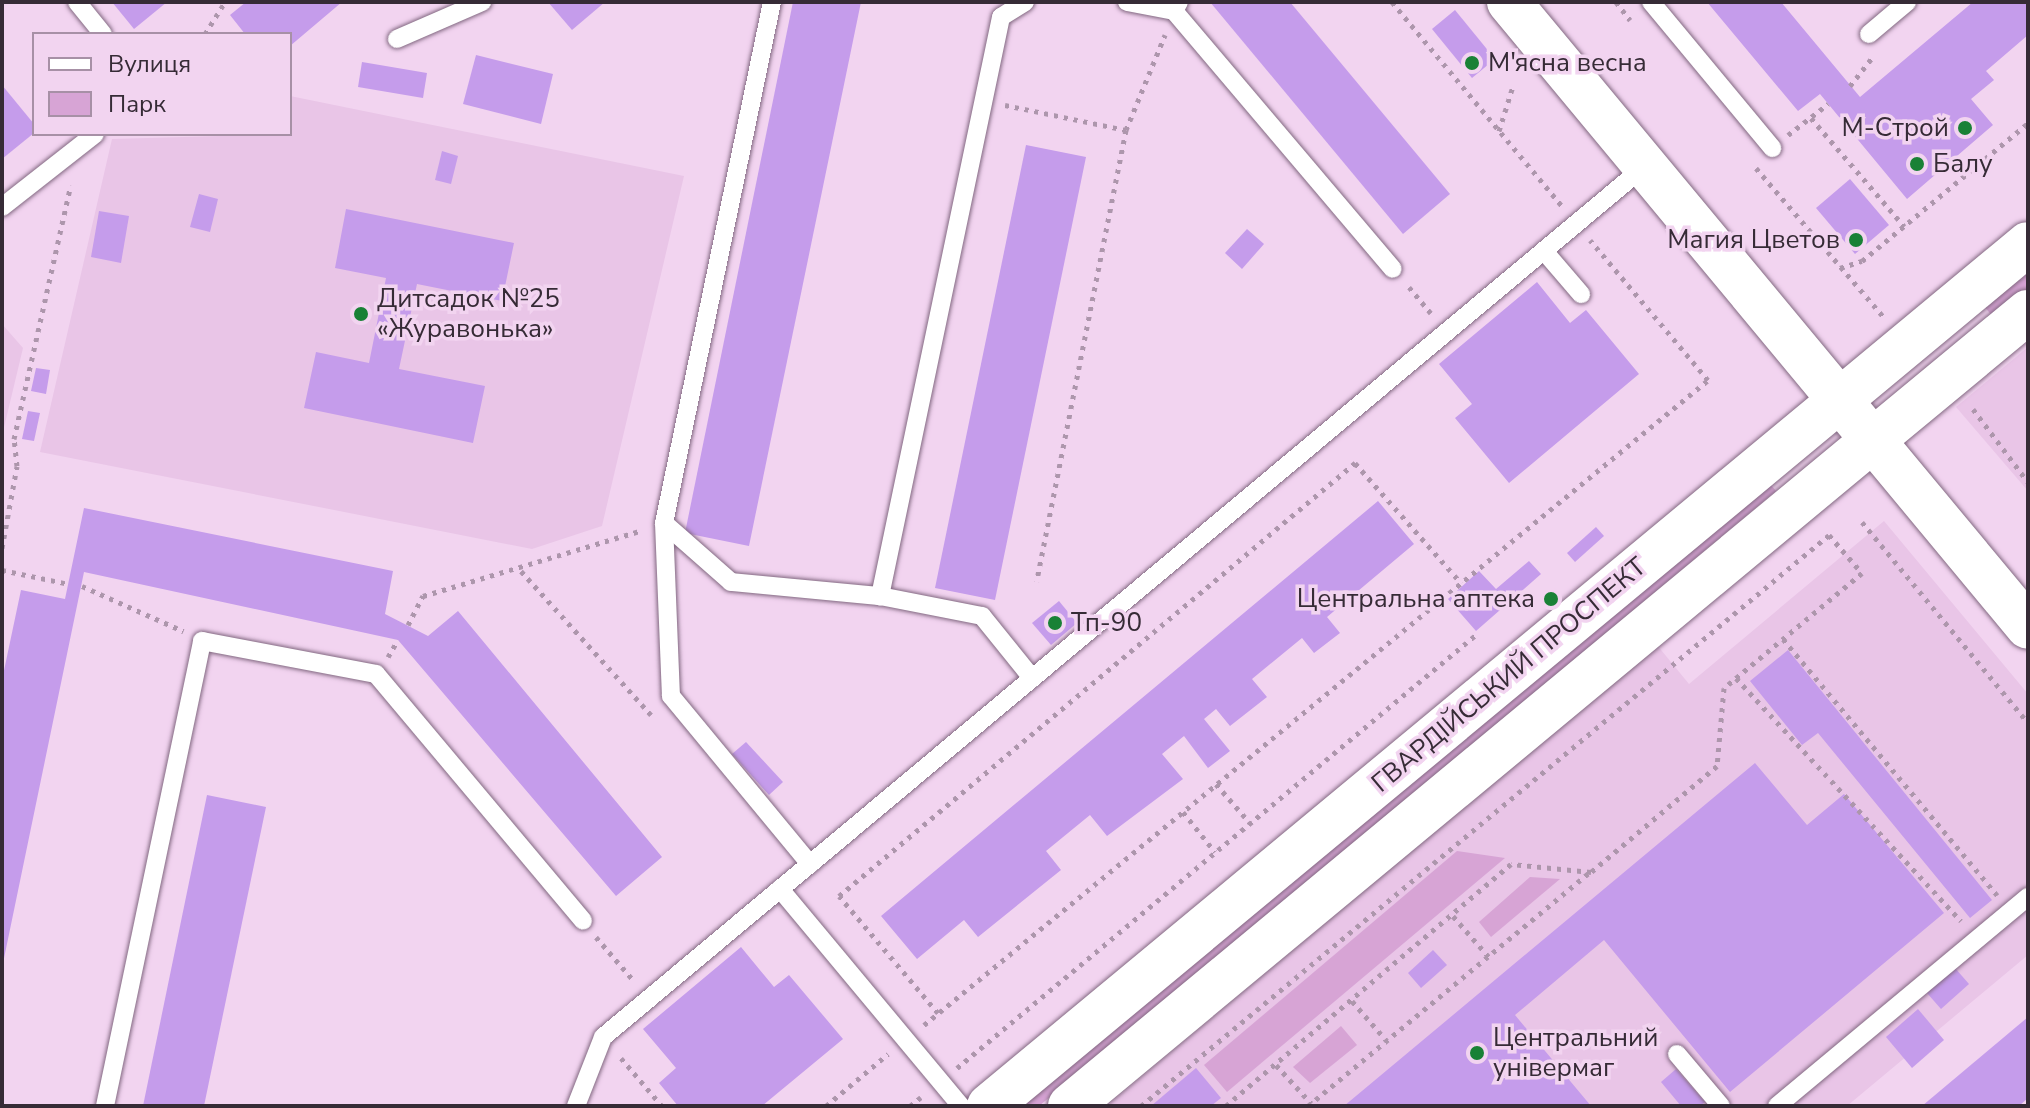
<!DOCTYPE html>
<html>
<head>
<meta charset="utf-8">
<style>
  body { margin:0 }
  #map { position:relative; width:2030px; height:1108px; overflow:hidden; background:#f2d4f0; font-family:"Nunito Sans",sans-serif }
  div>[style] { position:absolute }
  .built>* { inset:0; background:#e9c5e7 }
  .green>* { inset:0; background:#d7a4d5 }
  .building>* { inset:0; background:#c59ceb }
  .path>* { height:5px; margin-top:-2.5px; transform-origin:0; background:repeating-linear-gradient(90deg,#ad96ac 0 4px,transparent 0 10px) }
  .roads { filter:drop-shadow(0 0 2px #826881) drop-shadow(0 0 2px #826881) }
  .service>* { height:18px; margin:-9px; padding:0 9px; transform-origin:9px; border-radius:9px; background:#fff }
  .tertiary>* { height:44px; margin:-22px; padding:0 22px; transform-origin:22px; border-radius:22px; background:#fff }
  .secondary>* { height:44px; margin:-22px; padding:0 22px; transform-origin:22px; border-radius:22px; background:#fff }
  .dots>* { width:22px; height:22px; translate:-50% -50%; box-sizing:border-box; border:4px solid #f2d4f0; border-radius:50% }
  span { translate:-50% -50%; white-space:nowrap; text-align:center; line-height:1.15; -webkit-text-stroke:7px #f2d4f0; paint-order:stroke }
  .poi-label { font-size:26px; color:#362b36 }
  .left { translate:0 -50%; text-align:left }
  .right { translate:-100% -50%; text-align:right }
  .street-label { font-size:26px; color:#362b36 }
  .frame { position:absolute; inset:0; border:4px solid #362b36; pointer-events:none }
  .legend { position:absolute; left:32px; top:32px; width:260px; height:104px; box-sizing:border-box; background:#f2d4f0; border:2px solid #a790a6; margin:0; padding:10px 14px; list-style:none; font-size:24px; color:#362b36 }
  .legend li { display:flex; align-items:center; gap:16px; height:40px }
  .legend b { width:40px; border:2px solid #a790a6 }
</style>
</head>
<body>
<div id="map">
  <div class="built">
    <i style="clip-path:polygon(290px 96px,684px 176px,602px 526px,532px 549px,40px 452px,112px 139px,290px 134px)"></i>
    <i style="clip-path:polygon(2px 324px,23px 348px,2px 436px)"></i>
    <i style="clip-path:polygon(2028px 347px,2028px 491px,1956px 407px)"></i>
    <i style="clip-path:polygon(1884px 521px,2028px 694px,2028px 955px,1847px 1106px,1107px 1106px,1657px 645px,1689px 684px)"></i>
  </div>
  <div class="green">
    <i style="clip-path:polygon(2028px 267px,2028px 290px,1994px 318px,1983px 305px)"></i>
    <i style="clip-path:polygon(1764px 477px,1776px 491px,1039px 1106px,1011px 1106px)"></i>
    <i style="clip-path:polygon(1457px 851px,1505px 858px,1227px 1092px,1204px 1065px)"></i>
    <i style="clip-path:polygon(1530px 877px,1560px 879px,1491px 937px,1479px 922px)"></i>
    <i style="clip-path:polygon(1341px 1026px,1357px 1045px,1310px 1083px,1293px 1067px)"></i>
  </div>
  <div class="building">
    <i style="clip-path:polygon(112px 2px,167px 2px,134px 29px)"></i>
    <i style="clip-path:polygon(246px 2px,342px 2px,290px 46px,290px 34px,245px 34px,230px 15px)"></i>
    <i style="clip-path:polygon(548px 2px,605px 2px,572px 30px)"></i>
    <i style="clip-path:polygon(793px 2px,861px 2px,749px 546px,685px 533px)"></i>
    <i style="clip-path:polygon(1210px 2px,1290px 2px,1450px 194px,1403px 234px)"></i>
    <i style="clip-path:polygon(1707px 2px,1781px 2px,1860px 97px,1973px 2px,2028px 2px,2028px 35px,1986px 71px,1994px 80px,1971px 99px,1993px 125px,1907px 199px,1820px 94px,1798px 111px)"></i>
    <i style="clip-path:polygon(1455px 10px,1495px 59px,1472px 78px,1432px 29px)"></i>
    <i style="clip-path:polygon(476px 55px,553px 74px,541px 124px,463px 104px)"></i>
    <i style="clip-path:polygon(362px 62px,427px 73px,423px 98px,358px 87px)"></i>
    <i style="clip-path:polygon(2px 85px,34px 124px,34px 133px,2px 159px)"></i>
    <i style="clip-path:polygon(1026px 145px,1086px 157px,995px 600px,935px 588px)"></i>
    <i style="clip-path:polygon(442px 151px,458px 156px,451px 184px,435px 180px)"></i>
    <i style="clip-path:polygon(1850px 179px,1889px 225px,1855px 254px,1816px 208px)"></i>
    <i style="clip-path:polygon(199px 194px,218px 199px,210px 232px,190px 227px)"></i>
    <i style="clip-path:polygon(346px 209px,514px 243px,502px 301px,417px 284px,399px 369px,485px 386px,473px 443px,304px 408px,316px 352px,369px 363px,386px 278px,335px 268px)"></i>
    <i style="clip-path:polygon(99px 211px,129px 216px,121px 263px,91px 257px)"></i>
    <i style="clip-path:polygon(1247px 229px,1264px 244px,1242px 269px,1225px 253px)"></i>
    <i style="clip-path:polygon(1537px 282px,1570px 323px,1586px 310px,1639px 374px,1509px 483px,1455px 418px,1472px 404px,1439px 364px)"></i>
    <i style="clip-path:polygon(36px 368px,50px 370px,46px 394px,31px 391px)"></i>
    <i style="clip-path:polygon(28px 411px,40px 413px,34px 441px,22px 439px)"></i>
    <i style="clip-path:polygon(1378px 501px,1414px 544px,1327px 617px,1340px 633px,1314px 653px,1302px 638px,1252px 679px,1267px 697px,1230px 726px,1216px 709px,1204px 719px,1230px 751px,1208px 768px,1184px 736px,1162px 754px,1183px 779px,1107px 836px,1090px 815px,1046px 851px,1061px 870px,978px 937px,964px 920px,917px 959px,881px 916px)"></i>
    <i style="clip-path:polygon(84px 508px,393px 571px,385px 614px,428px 636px,458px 611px,662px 857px,616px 896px,398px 640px,84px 572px,2px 968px,2px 680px,21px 590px,65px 599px)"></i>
    <i style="clip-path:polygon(1596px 527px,1604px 536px,1575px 562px,1567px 553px)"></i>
    <i style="clip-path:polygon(1529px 561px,1541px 574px,1476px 631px,1448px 599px,1479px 571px,1496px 589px)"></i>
    <i style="clip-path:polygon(1059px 601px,1077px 623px,1051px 645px,1032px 623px)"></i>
    <i style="clip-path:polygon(1788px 650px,1992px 900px,1970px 918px,1818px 733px,1802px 745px,1750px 681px)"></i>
    <i style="clip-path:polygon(746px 742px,783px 782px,769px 795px,732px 754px)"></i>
    <i style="clip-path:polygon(1755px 763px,1807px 825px,1844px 794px,1944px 913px,1730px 1092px,1604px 940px,1515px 1015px,1591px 1106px,1344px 1106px)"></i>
    <i style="clip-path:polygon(207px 795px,266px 807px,204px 1106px,143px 1106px)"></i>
    <i style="clip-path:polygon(741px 947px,774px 987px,789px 975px,843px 1039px,762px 1106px,678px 1106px,659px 1083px,676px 1068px,643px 1029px)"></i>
    <i style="clip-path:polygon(1433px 950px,1447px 965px,1421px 988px,1408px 973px)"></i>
    <i style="clip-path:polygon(1955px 968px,1969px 984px,1941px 1009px,1927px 993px)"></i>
    <i style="clip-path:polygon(1918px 1009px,1944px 1040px,1912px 1068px,1886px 1037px)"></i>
    <i style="clip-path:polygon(2028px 1017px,2028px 1098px,2019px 1106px,1922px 1106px)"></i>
    <i style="clip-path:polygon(1196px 1068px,1221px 1098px,1211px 1106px,1151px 1106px)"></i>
    <i style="clip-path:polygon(1676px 1069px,1705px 1102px,1700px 1106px,1681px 1106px,1661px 1082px)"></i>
  </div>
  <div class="path">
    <i style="left:1392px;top:2px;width:267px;rotate:50.2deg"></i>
    <i style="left:1616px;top:2px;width:23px;rotate:52deg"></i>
    <i style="left:205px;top:34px;width:38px;rotate:-58deg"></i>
    <i style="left:1850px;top:86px;width:36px;rotate:-52deg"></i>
    <i style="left:1005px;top:105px;width:124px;rotate:11.7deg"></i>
    <i style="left:1126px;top:130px;width:460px;rotate:101.2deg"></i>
    <i style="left:1811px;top:118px;width:143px;rotate:49.3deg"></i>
    <i style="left:1126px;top:130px;width:103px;rotate:-67.7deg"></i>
    <i style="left:1499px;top:131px;width:47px;rotate:-72.7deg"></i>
    <i style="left:1788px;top:135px;width:51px;rotate:-37.8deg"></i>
    <i style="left:1756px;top:168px;width:195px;rotate:49.4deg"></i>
    <i style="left:1840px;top:268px;width:23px;rotate:-18deg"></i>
    <i style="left:1862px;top:261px;width:216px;rotate:-39.7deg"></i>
    <i style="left:1409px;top:287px;width:34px;rotate:50deg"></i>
    <i style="left:1973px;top:409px;width:91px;rotate:53deg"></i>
    <i style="left:1862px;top:522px;width:261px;rotate:50.4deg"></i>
    <i style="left:2px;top:548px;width:83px;rotate:-79.6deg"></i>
    <i style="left:17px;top:466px;width:27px;rotate:-96deg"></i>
    <i style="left:14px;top:439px;width:260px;rotate:-77.4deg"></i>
    <i style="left:2px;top:570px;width:68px;rotate:11.8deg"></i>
    <i style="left:521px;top:571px;width:194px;rotate:47.9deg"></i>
    <i style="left:82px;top:586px;width:111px;rotate:24deg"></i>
    <i style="left:408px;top:625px;width:33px;rotate:-63deg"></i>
    <i style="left:423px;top:596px;width:227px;rotate:-16.7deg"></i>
    <i style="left:1783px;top:639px;width:334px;rotate:50.1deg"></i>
    <i style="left:388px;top:657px;width:20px;rotate:-60deg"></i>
    <i style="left:1736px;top:678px;width:331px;rotate:47.2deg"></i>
    <i style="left:1216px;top:784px;width:52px;rotate:48.9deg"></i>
    <i style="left:1183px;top:812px;width:51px;rotate:51.3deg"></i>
    <i style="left:1453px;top:916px;width:55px;rotate:48.7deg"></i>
    <i style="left:596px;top:937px;width:58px;rotate:49.2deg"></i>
    <i style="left:1352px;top:1001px;width:53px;rotate:48.8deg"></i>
    <i style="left:938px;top:1013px;width:153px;rotate:-130.2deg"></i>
    <i style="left:839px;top:896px;width:674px;rotate:-40deg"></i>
    <i style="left:1355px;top:463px;width:160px;rotate:48.5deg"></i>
    <i style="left:924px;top:1025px;width:1015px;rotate:-39.44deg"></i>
    <i style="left:1708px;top:380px;width:183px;rotate:-130.1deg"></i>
    <i style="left:621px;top:1058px;width:63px;rotate:49.5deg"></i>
    <i style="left:1276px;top:1065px;width:52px;rotate:47.4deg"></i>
    <i style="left:957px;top:1068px;width:679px;rotate:-39.86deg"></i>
    <i style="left:826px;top:1106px;width:81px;rotate:-40deg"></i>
    <i style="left:910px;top:1106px;width:14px;rotate:-39deg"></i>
    <i style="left:1141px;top:1106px;width:894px;rotate:-39.69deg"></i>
    <i style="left:1829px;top:535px;width:50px;rotate:49deg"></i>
    <i style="left:1862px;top:573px;width:180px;rotate:140.2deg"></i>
    <i style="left:1724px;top:688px;width:78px;rotate:95.1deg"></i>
    <i style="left:1717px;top:766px;width:165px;rotate:139.9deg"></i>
    <i style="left:1591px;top:872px;width:80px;rotate:-174.3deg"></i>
    <i style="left:1511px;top:864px;width:374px;rotate:139.7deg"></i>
    <i style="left:1308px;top:1106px;width:366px;rotate:-39.7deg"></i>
  </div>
  <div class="roads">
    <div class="service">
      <i style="left:77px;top:2px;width:41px;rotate:50.9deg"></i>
      <i style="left:772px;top:2px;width:532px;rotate:101.71deg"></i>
      <i style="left:664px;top:523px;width:173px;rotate:87.7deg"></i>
      <i style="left:671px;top:696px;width:218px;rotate:50.4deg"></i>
      <i style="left:1025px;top:2px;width:28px;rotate:148deg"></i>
      <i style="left:1001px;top:17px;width:592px;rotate:101.8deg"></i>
      <i style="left:880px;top:596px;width:104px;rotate:11.1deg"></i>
      <i style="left:982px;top:616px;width:80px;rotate:51.1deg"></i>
      <i style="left:1127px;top:2px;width:48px;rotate:10.8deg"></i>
      <i style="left:1179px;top:2px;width:10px;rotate:119deg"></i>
      <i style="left:1174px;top:11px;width:338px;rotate:49.7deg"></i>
      <i style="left:1651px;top:2px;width:190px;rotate:50.3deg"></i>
      <i style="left:1869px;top:34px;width:50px;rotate:-40.1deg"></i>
      <i style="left:397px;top:39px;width:93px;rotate:-23.5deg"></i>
      <i style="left:2px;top:207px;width:118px;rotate:-38.1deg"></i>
      <i style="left:1544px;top:251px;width:57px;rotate:49.3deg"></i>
      <i style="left:664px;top:523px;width:89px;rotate:41.4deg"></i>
      <i style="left:731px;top:582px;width:150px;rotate:5.4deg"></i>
      <i style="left:780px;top:889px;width:283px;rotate:50.2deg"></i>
      <i style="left:1677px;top:1054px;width:68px;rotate:49.8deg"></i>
      <i style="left:105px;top:1106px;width:475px;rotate:-78.2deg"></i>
      <i style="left:202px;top:641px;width:177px;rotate:10.7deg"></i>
      <i style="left:376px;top:674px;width:322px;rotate:50deg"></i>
      <i style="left:576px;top:1106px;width:74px;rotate:-68.6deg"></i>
      <i style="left:603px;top:1037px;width:1358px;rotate:-39.89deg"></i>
      <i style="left:1777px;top:1106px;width:327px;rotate:-39.8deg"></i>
    </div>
    <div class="tertiary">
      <i style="left:1840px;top:400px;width:244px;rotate:-39.7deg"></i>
      <i style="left:1873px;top:440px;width:201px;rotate:-39.6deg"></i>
    </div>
    <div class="secondary">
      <i style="left:1509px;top:2px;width:812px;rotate:50.29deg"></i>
      <i style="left:989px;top:1106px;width:1106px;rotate:-39.68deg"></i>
      <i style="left:1070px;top:1106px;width:1043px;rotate:-39.67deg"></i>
    </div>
  </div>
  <div class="dots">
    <i style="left:1472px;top:63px;background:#198136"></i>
    <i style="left:1965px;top:128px;background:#198136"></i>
    <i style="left:1917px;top:164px;background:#198136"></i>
    <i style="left:1856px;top:240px;background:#198136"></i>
    <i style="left:361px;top:314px;background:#198136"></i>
    <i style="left:1551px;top:599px;background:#198136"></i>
    <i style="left:1055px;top:623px;background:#198136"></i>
    <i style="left:1477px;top:1053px;background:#198136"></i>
  </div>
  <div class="poi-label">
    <span class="left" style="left:1488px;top:63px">М'ясна весна</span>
    <span class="right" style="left:1949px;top:128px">М-Строй</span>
    <span class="left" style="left:1933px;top:164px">Балу</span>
    <span class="right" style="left:1840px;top:240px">Магия Цветов</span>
    <span class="left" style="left:377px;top:314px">Дитсадок №25<br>«Журавонька»</span>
    <span class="right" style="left:1535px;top:599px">Центральна аптека</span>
    <span class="left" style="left:1071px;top:623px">Тп-90</span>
    <span class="left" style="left:1493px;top:1053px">Центральний<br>універмаг</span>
  </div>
  <div class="street-label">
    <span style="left:1509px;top:675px;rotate:-40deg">ГВАРДІЙСЬКИЙ ПРОСПЕКТ</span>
  </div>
  <div class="frame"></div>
  <ul class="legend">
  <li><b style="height:10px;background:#fff"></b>Вулиця</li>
  <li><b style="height:22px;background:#d7a4d5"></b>Парк</li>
  </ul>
</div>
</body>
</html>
